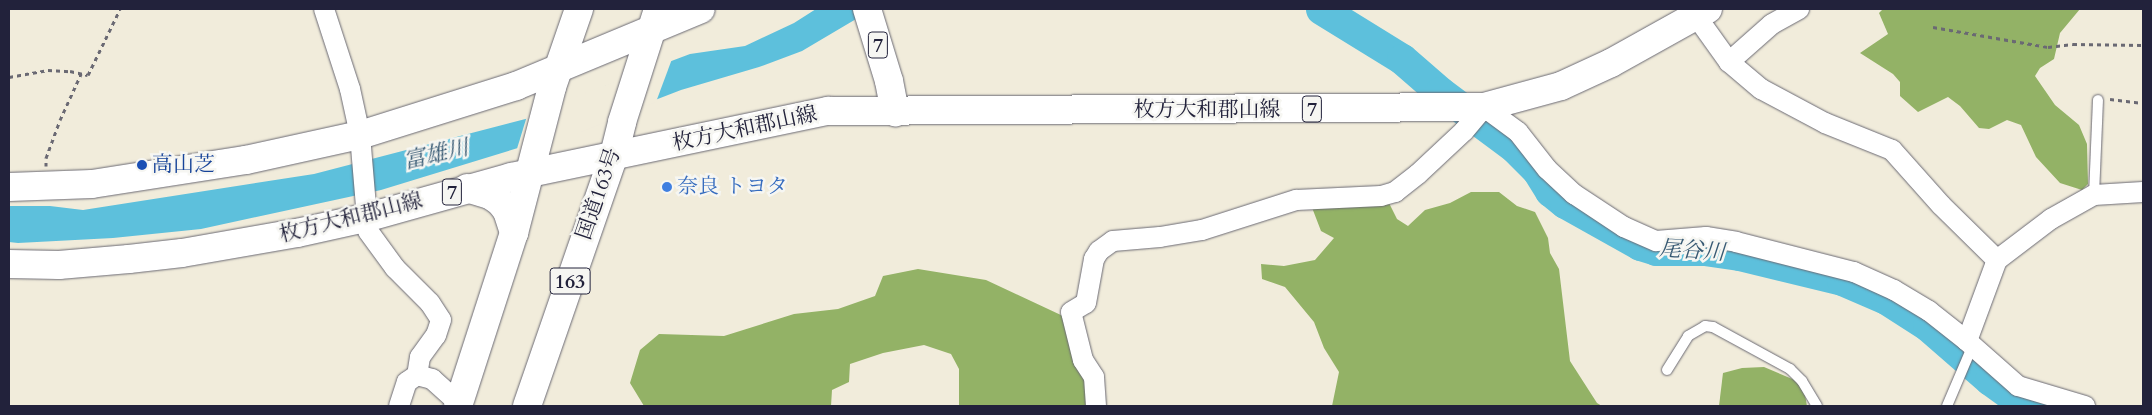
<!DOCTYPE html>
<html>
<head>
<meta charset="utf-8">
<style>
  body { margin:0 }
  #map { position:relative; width:2152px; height:415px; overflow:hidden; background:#f1ecdb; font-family:Cardo,"Noto Serif JP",serif }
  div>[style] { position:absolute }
  .forest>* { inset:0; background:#93b266 }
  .water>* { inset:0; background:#5dc0dc }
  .pier>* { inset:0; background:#f1ecdb }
  .river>* { height:31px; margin:-15.5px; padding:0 15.5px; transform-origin:15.5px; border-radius:15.5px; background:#5dc0dc }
  .path>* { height:3px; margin-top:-1.5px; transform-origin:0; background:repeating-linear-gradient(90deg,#6a6973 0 4px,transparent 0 8px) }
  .roads { filter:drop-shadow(0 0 1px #6a6973) drop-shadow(0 0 1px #6a6973) }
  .service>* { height:10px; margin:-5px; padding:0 5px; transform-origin:5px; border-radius:5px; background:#fff }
  .minor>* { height:20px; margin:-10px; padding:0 10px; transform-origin:10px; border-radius:10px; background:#fff }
  .primary>* { height:28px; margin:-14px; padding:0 14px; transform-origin:14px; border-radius:14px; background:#fff }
  .trunk>* { height:28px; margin:-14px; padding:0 14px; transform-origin:14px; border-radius:14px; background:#fff }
  .dots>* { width:14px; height:14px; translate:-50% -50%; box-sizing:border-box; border:2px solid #f6f6f2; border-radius:50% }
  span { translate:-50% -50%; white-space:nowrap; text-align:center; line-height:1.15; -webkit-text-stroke:5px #f6f6f2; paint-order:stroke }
  .shield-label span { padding:1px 4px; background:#f6f6f2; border:1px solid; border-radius:4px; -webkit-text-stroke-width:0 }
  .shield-label { font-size:20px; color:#22223b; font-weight:700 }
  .street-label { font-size:21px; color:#22223b }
  .transit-label { font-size:21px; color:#164399 }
  .left { translate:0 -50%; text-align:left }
  .shop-label { font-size:21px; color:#366cbe }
  .water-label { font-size:22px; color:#375973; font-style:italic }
  .frame { position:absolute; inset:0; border:10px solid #22223b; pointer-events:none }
</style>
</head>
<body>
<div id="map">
  <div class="forest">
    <i style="clip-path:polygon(1883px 9px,2080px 9px,2060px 33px,2054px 59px,2040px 68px,2035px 76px,2055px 105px,2079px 125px,2087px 144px,2088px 184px,2082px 190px,2060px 183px,2036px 157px,2021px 125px,2007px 120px,1989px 129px,1979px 128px,1960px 106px,1948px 97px,1918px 112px,1900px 96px,1900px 82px,1893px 74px,1860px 53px,1888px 34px,1879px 13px)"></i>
    <i style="clip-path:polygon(1471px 192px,1499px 192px,1517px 206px,1535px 212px,1548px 238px,1550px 253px,1559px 269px,1570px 361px,1597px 403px,1602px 406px,1332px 406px,1339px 372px,1324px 348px,1314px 322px,1285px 287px,1262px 279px,1261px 264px,1284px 266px,1315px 260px,1334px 238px,1321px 231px,1311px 205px,1389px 203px,1397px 219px,1408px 226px,1425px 210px,1450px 203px)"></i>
    <i style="clip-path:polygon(918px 269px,986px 280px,1063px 316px,1089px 378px,1088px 406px,959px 406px,959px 369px,951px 354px,924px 345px,883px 353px,850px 364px,849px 382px,832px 390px,831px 406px,644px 406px,630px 383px,640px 350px,659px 334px,724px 336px,794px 314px,838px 309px,875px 296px,883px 276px)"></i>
    <i style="clip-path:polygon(1764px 367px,1797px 381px,1805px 395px,1807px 406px,1719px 406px,1723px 373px,1742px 368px)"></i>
  </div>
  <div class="water">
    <i style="clip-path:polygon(816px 9px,873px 9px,802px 51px,759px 67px,681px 90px,580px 129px,381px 190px,201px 229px,113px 238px,18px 243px,9px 242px,9px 206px,50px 206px,83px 210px,314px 174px,537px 116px,605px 86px,690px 54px,745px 46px,794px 23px)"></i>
  </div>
  <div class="pier">
    <i style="clip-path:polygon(672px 59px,656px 102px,581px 132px,516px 152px,527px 116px)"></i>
  </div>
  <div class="river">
    <i style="left:1321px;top:9px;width:95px;rotate:31.7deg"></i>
    <i style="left:1402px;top:59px;width:50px;rotate:41deg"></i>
    <i style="left:1440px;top:92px;width:94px;rotate:36.7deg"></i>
    <i style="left:1515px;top:148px;width:31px;rotate:45deg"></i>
    <i style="left:1537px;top:170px;width:25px;rotate:58deg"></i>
    <i style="left:1550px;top:191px;width:19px;rotate:39deg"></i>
    <i style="left:1565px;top:203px;width:86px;rotate:29.2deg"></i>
    <i style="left:1640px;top:245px;width:17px;rotate:17deg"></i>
    <i style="left:1656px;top:250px;width:48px"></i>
    <i style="left:1704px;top:250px;width:35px;rotate:8deg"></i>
    <i style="left:1739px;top:255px;width:106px;rotate:13.6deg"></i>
    <i style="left:1842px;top:280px;width:48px;rotate:23.4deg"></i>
    <i style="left:1886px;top:299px;width:50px;rotate:32.7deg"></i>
    <i style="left:1928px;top:326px;width:82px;rotate:41.1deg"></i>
    <i style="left:1990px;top:380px;width:32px;rotate:36deg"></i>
    <i style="left:2016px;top:399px;width:27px;rotate:15deg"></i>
  </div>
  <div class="path">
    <i style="left:1933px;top:27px;width:117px;rotate:9.9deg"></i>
    <i style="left:2048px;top:47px;width:25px;rotate:-7deg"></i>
    <i style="left:2073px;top:44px;width:70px;rotate:0.8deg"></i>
    <i style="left:9px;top:77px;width:40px;rotate:-10deg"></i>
    <i style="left:48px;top:70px;width:22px;rotate:3deg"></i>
    <i style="left:70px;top:71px;width:18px;rotate:13deg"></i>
    <i style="left:88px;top:75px;width:73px;rotate:-64.1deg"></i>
    <i style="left:2110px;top:99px;width:33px;rotate:7deg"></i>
    <i style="left:46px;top:166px;width:8px;rotate:-90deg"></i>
    <i style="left:46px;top:158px;width:40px;rotate:-69.8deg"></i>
    <i style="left:60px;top:120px;width:51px;rotate:-65.5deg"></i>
  </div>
  <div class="roads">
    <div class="service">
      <i style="left:2094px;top:195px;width:95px;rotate:-87.6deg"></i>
      <i style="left:1667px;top:370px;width:40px;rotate:-58deg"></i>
      <i style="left:1688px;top:336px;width:20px;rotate:-30deg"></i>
      <i style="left:1705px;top:326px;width:8px;rotate:7deg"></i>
      <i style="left:1713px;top:327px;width:88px;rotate:28.6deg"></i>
      <i style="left:1790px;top:369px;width:17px;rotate:45deg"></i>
      <i style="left:1802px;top:381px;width:29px;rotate:59deg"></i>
      <i style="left:1947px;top:406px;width:64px;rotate:-67deg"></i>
    </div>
    <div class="minor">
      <i style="left:324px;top:9px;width:84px;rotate:72deg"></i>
      <i style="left:350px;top:89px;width:47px;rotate:77.7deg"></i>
      <i style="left:360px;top:135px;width:96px;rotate:85.2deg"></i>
      <i style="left:368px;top:231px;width:46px;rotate:53.9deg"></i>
      <i style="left:395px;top:268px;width:49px;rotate:45deg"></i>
      <i style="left:430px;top:303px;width:20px;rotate:57deg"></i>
      <i style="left:441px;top:320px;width:16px;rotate:108deg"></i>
      <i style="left:436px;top:335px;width:27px;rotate:126deg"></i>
      <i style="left:420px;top:357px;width:18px;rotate:99deg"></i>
      <i style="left:417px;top:375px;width:16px;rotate:15deg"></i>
      <i style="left:432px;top:379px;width:40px;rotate:42deg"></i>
      <i style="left:1729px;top:62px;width:57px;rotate:-41.5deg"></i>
      <i style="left:1772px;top:24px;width:31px;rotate:-29deg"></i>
      <i style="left:1997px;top:260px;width:68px;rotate:-37.2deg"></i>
      <i style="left:2051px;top:219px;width:49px;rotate:-29.2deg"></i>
      <i style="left:2094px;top:195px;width:49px;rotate:-3.5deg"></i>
      <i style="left:1967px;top:341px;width:68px;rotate:41.4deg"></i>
      <i style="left:2018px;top:386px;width:70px;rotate:16.6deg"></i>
      <i style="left:399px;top:406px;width:25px;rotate:-72deg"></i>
      <i style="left:407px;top:382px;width:12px;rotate:-35deg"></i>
      <i style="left:1096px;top:406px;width:29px;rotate:-94deg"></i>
      <i style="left:1094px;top:377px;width:20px;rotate:-123deg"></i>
      <i style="left:1083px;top:360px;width:49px;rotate:-104deg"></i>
      <i style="left:1071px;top:312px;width:17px;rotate:-31deg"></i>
      <i style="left:1086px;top:303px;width:45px;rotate:-79.7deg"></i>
      <i style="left:1094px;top:259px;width:9px;rotate:-58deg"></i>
      <i style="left:1099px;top:251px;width:17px;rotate:-36deg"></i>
      <i style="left:1113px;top:241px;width:47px;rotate:-4.9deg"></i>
      <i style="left:1160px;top:237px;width:43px;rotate:-9.5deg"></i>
      <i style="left:1202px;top:230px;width:99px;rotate:-17.7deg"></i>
      <i style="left:1296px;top:200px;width:85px;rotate:-2.7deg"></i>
      <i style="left:1381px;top:196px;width:15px;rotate:-16deg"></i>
      <i style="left:1395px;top:192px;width:29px;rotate:-38deg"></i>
      <i style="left:1418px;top:174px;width:63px;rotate:-43.1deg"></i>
      <i style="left:1464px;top:131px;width:31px;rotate:-50deg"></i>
      <i style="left:1484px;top:107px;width:42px;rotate:36.3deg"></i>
      <i style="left:1518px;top:132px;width:47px;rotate:51.9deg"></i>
      <i style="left:1547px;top:169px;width:37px;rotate:43deg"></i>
      <i style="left:1574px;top:194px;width:60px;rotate:33.4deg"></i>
      <i style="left:1624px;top:227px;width:35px;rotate:24deg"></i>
      <i style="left:1656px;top:241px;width:50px;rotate:-4.6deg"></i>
      <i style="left:1706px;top:237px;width:30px;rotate:9deg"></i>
      <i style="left:1736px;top:242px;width:122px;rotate:14.3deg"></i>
      <i style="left:1854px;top:272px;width:44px;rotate:24.2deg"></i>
      <i style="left:1894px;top:290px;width:41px;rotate:31deg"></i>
      <i style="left:1929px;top:311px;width:48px;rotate:38.3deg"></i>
      <i style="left:1967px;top:341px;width:86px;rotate:-69.7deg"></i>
      <i style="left:1997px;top:260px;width:78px;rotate:-135.5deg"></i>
      <i style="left:1941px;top:205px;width:74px;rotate:-131.7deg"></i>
      <i style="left:1892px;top:150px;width:72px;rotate:-158.1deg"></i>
      <i style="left:1825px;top:123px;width:72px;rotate:-152deg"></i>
      <i style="left:1761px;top:89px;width:42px;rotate:-139.8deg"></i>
      <i style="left:1729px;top:62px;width:65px;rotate:-125.6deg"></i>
    </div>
    <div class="primary">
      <i style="left:867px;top:9px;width:75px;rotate:73deg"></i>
      <i style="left:889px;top:81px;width:32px;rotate:79deg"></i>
      <i style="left:9px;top:187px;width:83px;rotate:-2.1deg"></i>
      <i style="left:92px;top:184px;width:156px;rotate:-8.9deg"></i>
      <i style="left:246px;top:160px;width:117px;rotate:-12.4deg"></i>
      <i style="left:360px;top:135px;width:164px;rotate:-17.4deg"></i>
      <i style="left:516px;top:86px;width:200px;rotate:-22.6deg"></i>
      <i style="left:467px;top:188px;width:24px;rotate:17deg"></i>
      <i style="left:490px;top:195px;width:12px;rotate:35deg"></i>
      <i style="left:500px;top:202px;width:11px;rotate:52deg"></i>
      <i style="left:507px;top:211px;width:23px;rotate:72deg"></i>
      <i style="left:9px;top:264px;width:50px;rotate:1.1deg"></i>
      <i style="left:59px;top:265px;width:70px;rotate:-4.9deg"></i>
      <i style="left:129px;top:259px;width:53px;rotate:-6.5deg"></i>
      <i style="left:182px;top:253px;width:117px;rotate:-9.9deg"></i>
      <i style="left:297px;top:233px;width:74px;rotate:-12.5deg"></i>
      <i style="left:369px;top:217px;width:148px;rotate:-15.7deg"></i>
      <i style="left:511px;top:177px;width:324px;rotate:-11.8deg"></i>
      <i style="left:828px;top:111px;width:656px;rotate:-0.35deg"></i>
      <i style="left:1484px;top:107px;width:80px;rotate:-15.3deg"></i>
      <i style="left:1561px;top:86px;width:55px;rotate:-24.7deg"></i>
      <i style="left:1611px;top:63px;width:111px;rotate:-29.1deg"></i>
    </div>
    <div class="trunk">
      <i style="left:458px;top:406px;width:182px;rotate:-72.1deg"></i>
      <i style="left:514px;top:233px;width:151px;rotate:-75.4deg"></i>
      <i style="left:552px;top:87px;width:83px;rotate:-70.9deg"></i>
      <i style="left:527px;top:406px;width:266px;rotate:-70.9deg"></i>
      <i style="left:614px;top:155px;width:34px;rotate:-76deg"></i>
      <i style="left:622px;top:122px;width:119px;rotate:-72.3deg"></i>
    </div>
  </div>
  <div class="dots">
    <i style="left:142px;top:165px;background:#1a4fb4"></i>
    <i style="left:667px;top:187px;background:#3f7fe0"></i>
  </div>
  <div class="shield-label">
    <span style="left:878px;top:45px">7</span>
    <span style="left:1312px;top:109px">7</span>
    <span style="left:452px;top:192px">7</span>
    <span style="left:570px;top:281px">163</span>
  </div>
  <div class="street-label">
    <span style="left:1207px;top:110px">枚方大和郡山線</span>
    <span style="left:745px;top:129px;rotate:-12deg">枚方大和郡山線</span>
    <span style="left:599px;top:194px;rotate:-71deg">国道163号</span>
    <span style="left:351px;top:218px;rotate:-14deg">枚方大和郡山線</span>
  </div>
  <div class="transit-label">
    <span class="left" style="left:152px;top:165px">高山芝</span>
  </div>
  <div class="shop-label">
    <span class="left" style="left:677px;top:187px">奈良 トヨタ</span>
  </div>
  <div class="water-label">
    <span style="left:436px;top:155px;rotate:-13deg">富雄川</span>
    <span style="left:1692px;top:251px;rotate:4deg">尾谷川</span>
  </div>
  <div class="frame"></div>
</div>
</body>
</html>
